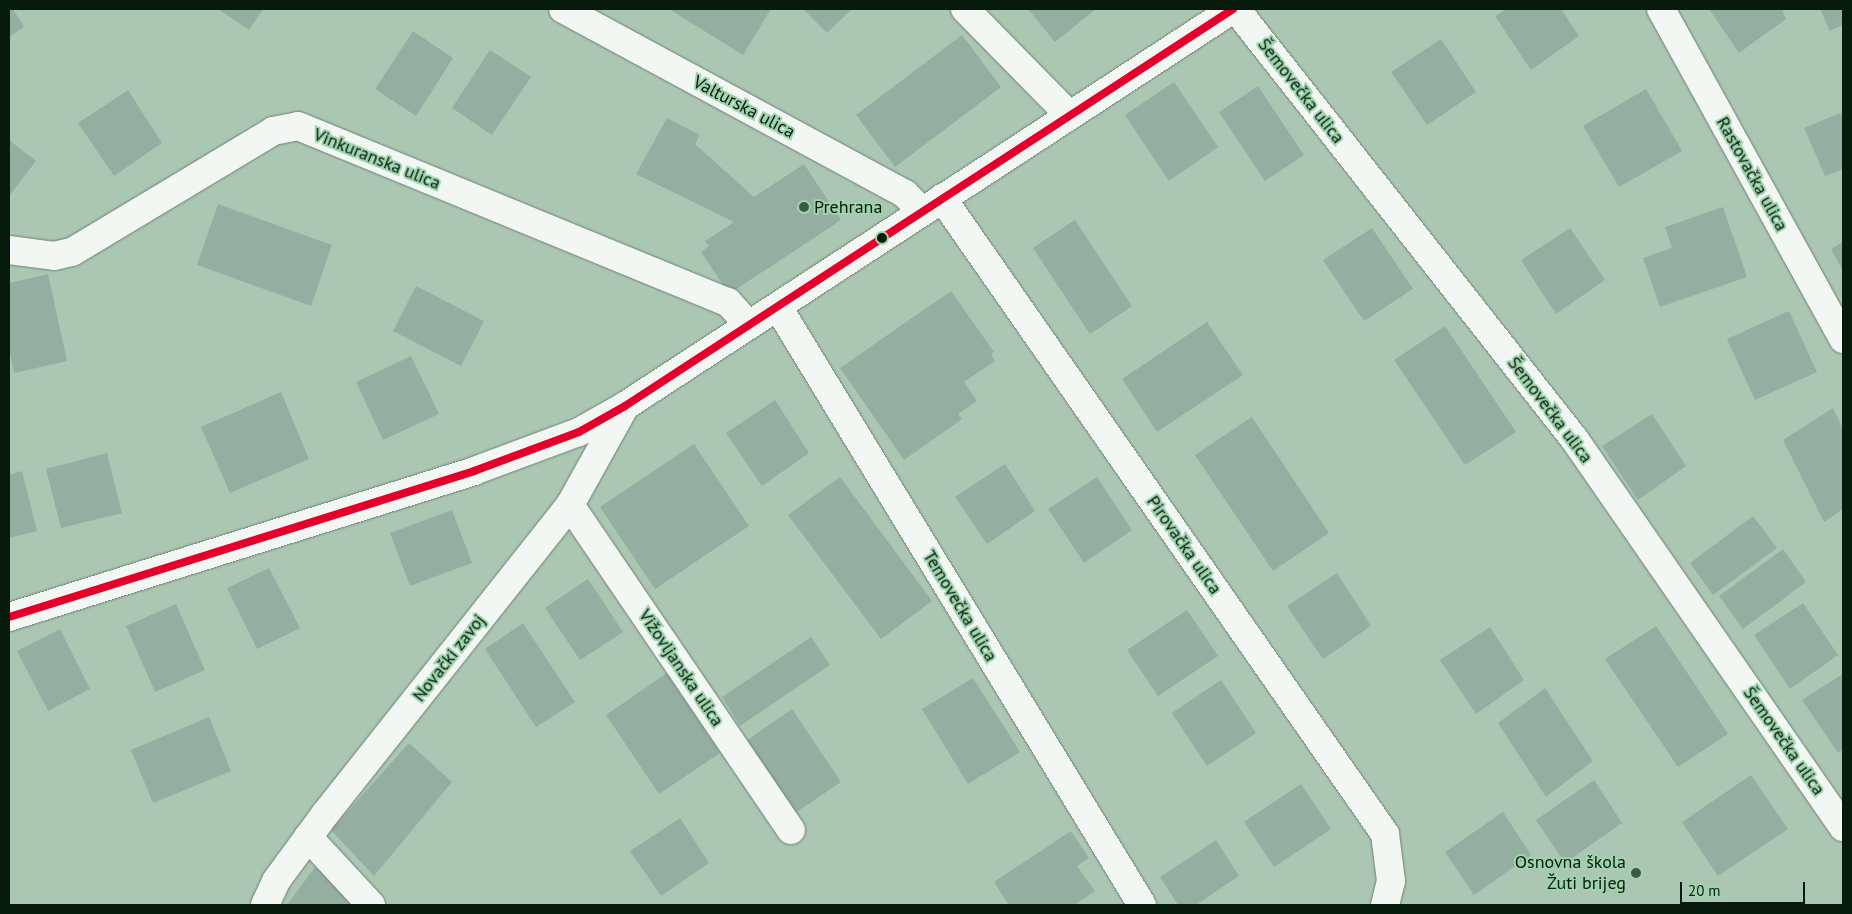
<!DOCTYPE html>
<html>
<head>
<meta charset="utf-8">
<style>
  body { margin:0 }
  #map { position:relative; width:1852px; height:914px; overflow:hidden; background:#abc7b3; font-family:"PT Sans",sans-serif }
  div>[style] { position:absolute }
  .building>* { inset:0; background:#94aea1 }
  .roads { filter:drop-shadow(0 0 1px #6d8273) drop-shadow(0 0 1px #6d8273) }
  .street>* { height:28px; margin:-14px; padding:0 14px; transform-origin:14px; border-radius:14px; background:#f2f7f4 }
  .secondary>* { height:28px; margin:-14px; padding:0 14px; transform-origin:14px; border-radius:14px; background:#f2f7f4 }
  .bus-1>* { height:8px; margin:-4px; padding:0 4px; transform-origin:4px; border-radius:4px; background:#e4002b }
  .dots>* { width:14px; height:14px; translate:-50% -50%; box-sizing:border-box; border:2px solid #9fd3ad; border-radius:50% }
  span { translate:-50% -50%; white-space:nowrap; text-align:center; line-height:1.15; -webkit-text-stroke:4px #9fd3ad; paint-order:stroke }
  .street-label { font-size:18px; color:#071b0d }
  .poi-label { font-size:18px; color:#071b0d }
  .left { translate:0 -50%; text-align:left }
  .right { translate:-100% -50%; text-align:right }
  .frame { position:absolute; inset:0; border:10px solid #071b0d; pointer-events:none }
  .scale { position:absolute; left:1680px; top:882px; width:125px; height:22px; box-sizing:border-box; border:2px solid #071b0d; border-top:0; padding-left:6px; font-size:15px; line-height:18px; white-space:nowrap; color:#071b0d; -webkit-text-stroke:4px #9fd3ad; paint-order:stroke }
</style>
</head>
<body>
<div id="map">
  <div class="building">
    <i style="clip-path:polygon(9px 9px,13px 9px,24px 27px,9px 37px)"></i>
    <i style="clip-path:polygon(218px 9px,263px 9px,249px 30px)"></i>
    <i style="clip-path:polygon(669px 9px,771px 9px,743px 55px)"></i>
    <i style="clip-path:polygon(803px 9px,852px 9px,827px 33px)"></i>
    <i style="clip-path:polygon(1028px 9px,1096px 9px,1055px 42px)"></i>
    <i style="clip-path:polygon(1506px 9px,1561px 9px,1579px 36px,1531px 70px,1495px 16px)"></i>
    <i style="clip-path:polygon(1709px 9px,1782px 9px,1786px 19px,1739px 53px)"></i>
    <i style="clip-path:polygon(1820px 9px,1843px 9px,1843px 25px,1830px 31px)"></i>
    <i style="clip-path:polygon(413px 31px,453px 58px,416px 116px,375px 89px)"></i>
    <i style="clip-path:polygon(962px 35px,1001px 87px,895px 167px,856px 115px)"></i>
    <i style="clip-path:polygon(1441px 39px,1476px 92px,1427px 125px,1391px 72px)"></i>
    <i style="clip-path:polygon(490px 50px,531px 77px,492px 135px,452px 108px)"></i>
    <i style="clip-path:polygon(1174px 82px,1218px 147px,1169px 181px,1125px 115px)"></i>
    <i style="clip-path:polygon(1258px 86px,1304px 155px,1265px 181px,1219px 112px)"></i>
    <i style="clip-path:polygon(1646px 89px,1682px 151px,1619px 187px,1583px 126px)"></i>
    <i style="clip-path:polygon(128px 90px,162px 143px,114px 176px,78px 123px)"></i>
    <i style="clip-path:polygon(1843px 112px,1843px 169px,1825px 176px,1804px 128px)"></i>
    <i style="clip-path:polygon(667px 118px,700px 135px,695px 144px,754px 197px,804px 164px,841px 220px,729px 294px,701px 252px,709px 246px,705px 241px,734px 222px,636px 174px)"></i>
    <i style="clip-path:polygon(9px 140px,36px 161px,9px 196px)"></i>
    <i style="clip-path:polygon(218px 204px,332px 245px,311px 306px,197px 265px)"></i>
    <i style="clip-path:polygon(1723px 207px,1747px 277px,1660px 307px,1643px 258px,1672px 248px,1665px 227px)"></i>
    <i style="clip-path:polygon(1075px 220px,1132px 306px,1090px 334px,1033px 248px)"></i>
    <i style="clip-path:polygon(1372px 228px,1413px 289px,1364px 321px,1323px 260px)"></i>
    <i style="clip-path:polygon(1570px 228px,1605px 280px,1556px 314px,1521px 260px)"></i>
    <i style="clip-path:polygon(1843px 242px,1843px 271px,1831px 249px)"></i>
    <i style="clip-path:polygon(48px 274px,67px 361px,14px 373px,9px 348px,9px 283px)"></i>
    <i style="clip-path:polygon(416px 286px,484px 321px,461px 366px,393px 331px)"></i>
    <i style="clip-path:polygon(951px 291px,994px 352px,991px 354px,995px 361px,964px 382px,977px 401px,958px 414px,962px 419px,904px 460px,840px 368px)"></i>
    <i style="clip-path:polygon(1789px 311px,1817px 372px,1755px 400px,1727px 339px)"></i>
    <i style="clip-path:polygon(1207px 322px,1243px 375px,1157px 432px,1122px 379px)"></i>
    <i style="clip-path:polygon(1445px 326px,1516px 432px,1465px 465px,1394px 360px)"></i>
    <i style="clip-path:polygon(411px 356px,439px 414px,383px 440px,356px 382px)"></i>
    <i style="clip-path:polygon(281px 392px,309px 459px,230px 493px,201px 427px)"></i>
    <i style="clip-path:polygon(775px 400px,809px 453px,762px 486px,726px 433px)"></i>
    <i style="clip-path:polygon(1833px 408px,1843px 429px,1843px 509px,1824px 522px,1783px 440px)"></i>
    <i style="clip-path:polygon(1652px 414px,1686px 466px,1638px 500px,1602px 446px)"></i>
    <i style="clip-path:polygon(1252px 417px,1329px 533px,1273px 571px,1195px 455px)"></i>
    <i style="clip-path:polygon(694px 444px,749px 526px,655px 589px,600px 507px)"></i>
    <i style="clip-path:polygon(107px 453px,122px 513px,61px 528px,46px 469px)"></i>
    <i style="clip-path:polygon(1005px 464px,1035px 511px,987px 544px,955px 497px)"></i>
    <i style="clip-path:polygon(22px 471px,37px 531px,9px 538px,9px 475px)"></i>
    <i style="clip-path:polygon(840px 477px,932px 601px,881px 639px,788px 515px)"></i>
    <i style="clip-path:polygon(1097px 477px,1132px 530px,1084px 563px,1048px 509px)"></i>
    <i style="clip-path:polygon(452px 510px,472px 563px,410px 586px,390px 533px)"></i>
    <i style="clip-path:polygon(1753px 516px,1777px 548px,1713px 595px,1690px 563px)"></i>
    <i style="clip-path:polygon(1783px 549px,1806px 582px,1743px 629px,1719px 596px)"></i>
    <i style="clip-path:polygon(269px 568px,300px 628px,257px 649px,227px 588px)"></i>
    <i style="clip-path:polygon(1337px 573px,1371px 626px,1323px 659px,1287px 606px)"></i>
    <i style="clip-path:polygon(588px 579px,623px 632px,580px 660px,545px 608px)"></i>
    <i style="clip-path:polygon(1803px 603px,1838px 655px,1790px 689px,1754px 635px)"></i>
    <i style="clip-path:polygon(176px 604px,205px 670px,155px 692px,126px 626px)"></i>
    <i style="clip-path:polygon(1187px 610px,1218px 656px,1158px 696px,1127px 650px)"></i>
    <i style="clip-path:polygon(523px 623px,575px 702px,536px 727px,485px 649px)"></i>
    <i style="clip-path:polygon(1656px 626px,1728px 734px,1678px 767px,1605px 659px)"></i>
    <i style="clip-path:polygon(1490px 627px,1524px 680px,1476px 714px,1440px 660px)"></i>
    <i style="clip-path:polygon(60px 629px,90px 689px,48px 711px,17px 651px)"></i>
    <i style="clip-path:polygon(811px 637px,830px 665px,740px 726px,722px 697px)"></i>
    <i style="clip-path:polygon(667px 673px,720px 753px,659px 794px,606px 715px)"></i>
    <i style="clip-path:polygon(1843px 674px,1843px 750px,1838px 753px,1802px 700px)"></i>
    <i style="clip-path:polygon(973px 678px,1020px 752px,968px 784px,922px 709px)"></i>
    <i style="clip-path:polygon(1221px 680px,1256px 733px,1207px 766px,1172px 713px)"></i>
    <i style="clip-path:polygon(1545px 688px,1593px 761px,1546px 797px,1498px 723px)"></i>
    <i style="clip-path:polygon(792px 709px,841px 782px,795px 813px,746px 741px)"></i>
    <i style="clip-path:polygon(209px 717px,231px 771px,153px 803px,131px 750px)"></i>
    <i style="clip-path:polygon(409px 743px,452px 782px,374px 876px,331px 830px)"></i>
    <i style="clip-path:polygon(1751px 775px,1788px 829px,1718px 876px,1682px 822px)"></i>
    <i style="clip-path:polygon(1594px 780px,1622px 823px,1565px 863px,1536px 820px)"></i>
    <i style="clip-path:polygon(1301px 784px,1331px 829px,1274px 867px,1244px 822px)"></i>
    <i style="clip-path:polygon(1503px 812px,1531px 855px,1474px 895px,1445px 852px)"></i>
    <i style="clip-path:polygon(680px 818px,709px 863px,661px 896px,630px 851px)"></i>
    <i style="clip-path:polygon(1071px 831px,1089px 858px,1077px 866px,1095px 891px,1074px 905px,1009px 905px,994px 882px)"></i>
    <i style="clip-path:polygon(1216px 840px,1239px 876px,1196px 905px,1178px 905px,1160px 877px)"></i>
    <i style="clip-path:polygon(315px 867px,361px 900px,357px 905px,287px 905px)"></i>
  </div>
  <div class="roads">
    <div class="street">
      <i style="left:563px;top:9px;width:389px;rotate:28.4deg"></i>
      <i style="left:905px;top:194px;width:24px;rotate:45deg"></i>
      <i style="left:965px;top:9px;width:148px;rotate:45.5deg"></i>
      <i style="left:1236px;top:9px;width:548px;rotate:51.81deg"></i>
      <i style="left:1575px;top:440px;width:471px;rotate:55.3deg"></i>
      <i style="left:1661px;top:9px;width:377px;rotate:61.1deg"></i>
      <i style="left:942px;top:198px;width:775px;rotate:55.14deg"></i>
      <i style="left:1385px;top:834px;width:47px;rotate:82.7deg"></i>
      <i style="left:1391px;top:881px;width:25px;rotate:104deg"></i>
      <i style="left:9px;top:250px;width:45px;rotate:7.6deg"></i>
      <i style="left:54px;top:256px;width:18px;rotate:-13deg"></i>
      <i style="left:72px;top:252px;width:235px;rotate:-31deg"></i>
      <i style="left:273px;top:131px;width:25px;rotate:-11deg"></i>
      <i style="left:298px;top:126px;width:465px;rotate:22.3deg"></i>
      <i style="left:728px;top:302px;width:31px;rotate:48deg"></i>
      <i style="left:778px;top:307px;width:700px;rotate:58.67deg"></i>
      <i style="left:570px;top:505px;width:393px;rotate:55.8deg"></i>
      <i style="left:308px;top:837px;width:93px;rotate:47.2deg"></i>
      <i style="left:265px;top:905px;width:26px;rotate:-65deg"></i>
      <i style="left:276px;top:881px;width:84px;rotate:-53.7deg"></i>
      <i style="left:326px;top:813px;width:393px;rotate:-51.6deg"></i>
      <i style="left:570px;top:505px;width:113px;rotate:-60.9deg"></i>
    </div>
    <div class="secondary">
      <i style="left:9px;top:617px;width:487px;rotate:-17.4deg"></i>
      <i style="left:474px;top:471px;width:112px;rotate:-20.4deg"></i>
      <i style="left:579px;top:432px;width:53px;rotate:-29.5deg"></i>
      <i style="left:625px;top:406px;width:726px;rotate:-33.14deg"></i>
    </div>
  </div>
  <div class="bus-1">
    <i style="left:9px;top:617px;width:487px;rotate:-17.4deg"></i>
    <i style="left:474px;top:471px;width:112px;rotate:-20.4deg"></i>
    <i style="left:579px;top:432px;width:53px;rotate:-29.5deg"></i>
    <i style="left:625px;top:406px;width:726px;rotate:-33.14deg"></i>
  </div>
  <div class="dots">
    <i style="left:804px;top:207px;background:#405747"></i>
    <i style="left:882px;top:238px;background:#071b0d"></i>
    <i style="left:1636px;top:873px;background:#405747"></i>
  </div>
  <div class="street-label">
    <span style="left:1301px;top:91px;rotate:52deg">Šemovečka ulica</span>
    <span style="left:744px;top:107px;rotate:28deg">Valturska ulica</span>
    <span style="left:377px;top:159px;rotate:22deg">Vinkuranska ulica</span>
    <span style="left:1752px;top:174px;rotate:61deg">Rastovačka ulica</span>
    <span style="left:1550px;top:410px;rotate:53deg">Šemovečka ulica</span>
    <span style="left:1184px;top:545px;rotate:55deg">Pirovačka ulica</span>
    <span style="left:960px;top:606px;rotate:59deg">Temovečka ulica</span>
    <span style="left:449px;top:658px;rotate:-52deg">Novački zavoj</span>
    <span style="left:681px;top:668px;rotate:56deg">Vižovljanska ulica</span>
    <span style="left:1784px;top:741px;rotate:55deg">Šemovečka ulica</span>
  </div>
  <div class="poi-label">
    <span class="left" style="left:814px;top:207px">Prehrana</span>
    <span class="right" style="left:1626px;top:873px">Osnovna škola<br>Žuti brijeg</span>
  </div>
  <div class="frame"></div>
  <div class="scale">20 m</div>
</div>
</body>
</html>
